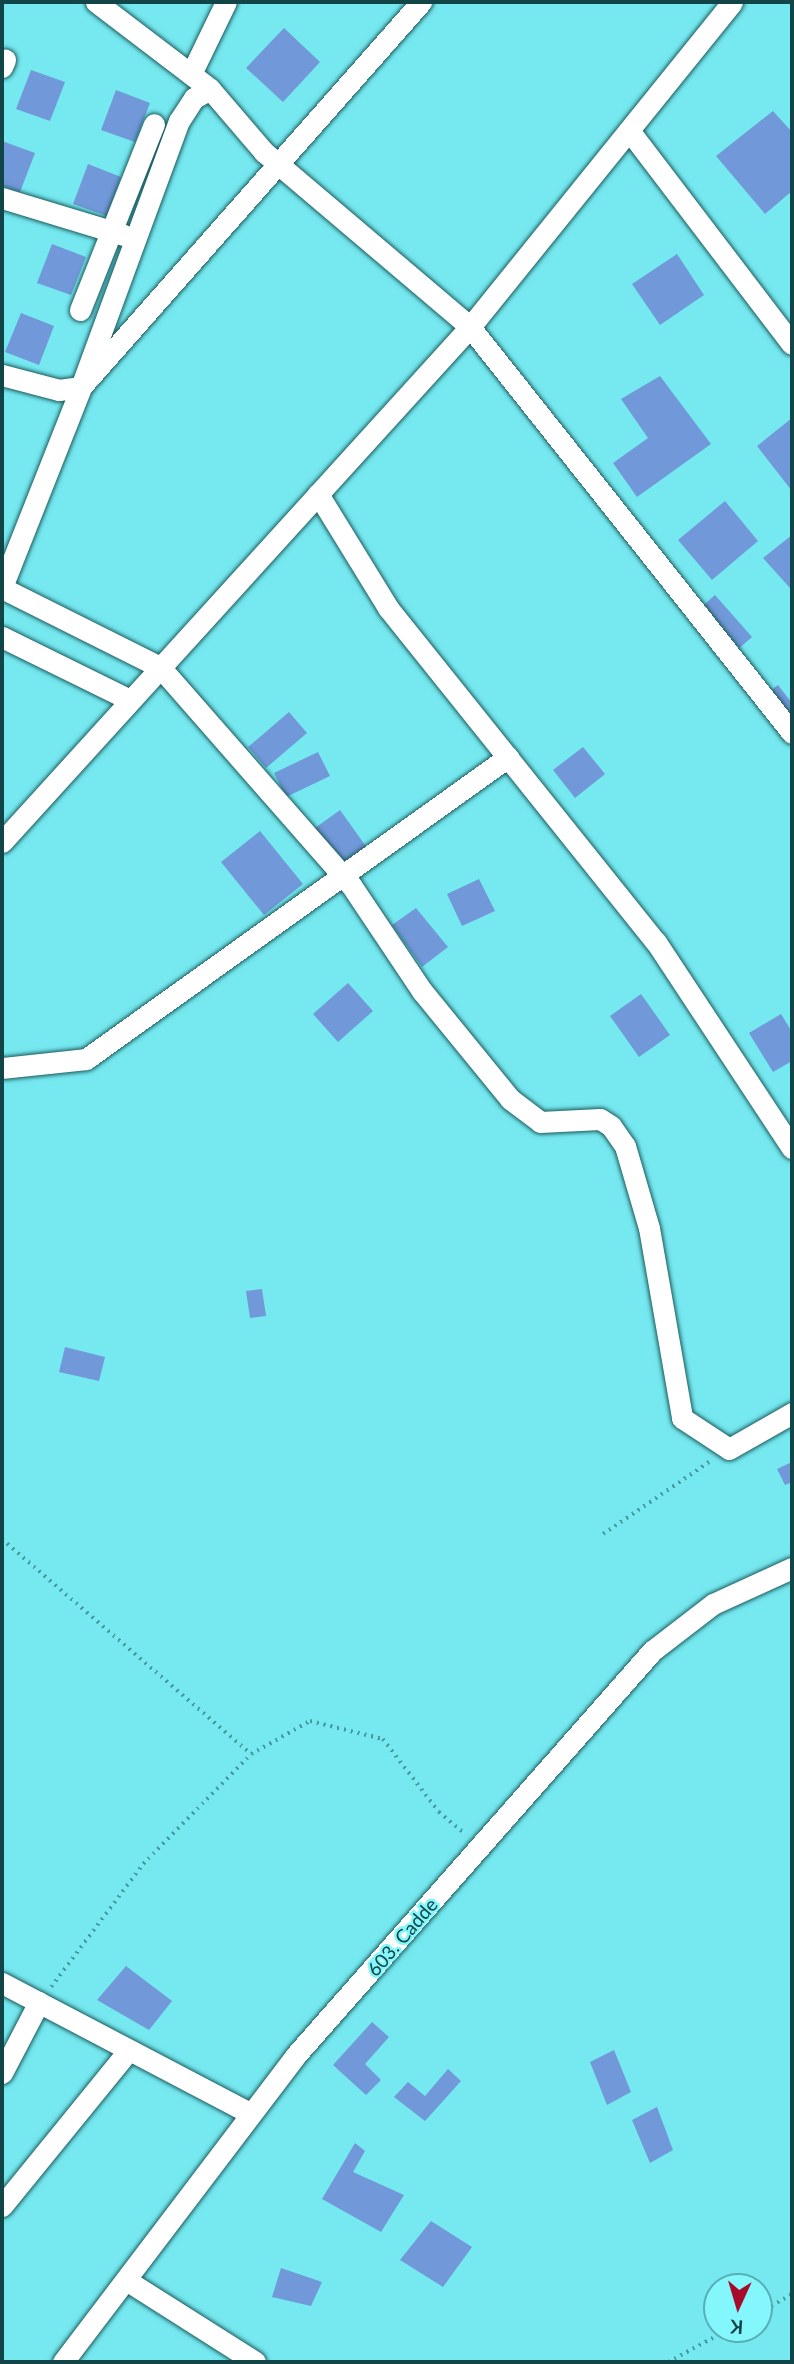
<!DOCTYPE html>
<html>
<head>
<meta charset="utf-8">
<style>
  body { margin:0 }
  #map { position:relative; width:794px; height:2364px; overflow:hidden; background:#76e9f0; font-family:Lato,sans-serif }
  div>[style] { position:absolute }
  .building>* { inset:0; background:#7198d8 }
  .path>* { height:3.5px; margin-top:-1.75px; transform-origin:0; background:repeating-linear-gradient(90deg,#479ba0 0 2px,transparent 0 7px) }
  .roads { filter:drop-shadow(0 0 2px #1b5b5e) drop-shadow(0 0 2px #1b5b5e) }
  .minor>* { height:21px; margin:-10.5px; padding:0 10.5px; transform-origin:10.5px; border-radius:10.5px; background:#fff }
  span { translate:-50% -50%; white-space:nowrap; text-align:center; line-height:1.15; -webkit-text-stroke:5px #84f7fd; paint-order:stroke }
  .street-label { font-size:19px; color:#124548 }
  .frame { position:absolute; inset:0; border:4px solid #124548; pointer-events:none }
  .north { position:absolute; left:703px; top:2273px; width:70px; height:70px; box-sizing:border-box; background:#84f7fd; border:2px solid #56b0b5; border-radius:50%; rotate:184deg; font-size:19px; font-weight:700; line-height:28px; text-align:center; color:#124548 }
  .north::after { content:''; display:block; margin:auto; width:24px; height:32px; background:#a60c2a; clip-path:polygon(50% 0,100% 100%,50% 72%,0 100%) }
</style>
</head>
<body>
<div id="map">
  <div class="building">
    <i style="clip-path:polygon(284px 28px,320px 62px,283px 102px,246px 68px)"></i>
    <i style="clip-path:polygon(31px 70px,65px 82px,50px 121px,16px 109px)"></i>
    <i style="clip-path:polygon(116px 90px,150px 103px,135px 142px,101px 130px)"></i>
    <i style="clip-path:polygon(773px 111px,792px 132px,792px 191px,765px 214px,716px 156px)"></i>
    <i style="clip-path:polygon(2px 141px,35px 153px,20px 192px,2px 186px)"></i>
    <i style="clip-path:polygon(88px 164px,121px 177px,107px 216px,73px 204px)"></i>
    <i style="clip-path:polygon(52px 244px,86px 257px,71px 295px,37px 283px)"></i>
    <i style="clip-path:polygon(677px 254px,704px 295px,660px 325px,632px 284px)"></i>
    <i style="clip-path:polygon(21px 313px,54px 326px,39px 365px,5px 352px)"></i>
    <i style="clip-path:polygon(660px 376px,711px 444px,637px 497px,613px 463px,648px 438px,621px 399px)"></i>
    <i style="clip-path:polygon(792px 418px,792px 491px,757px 446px)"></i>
    <i style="clip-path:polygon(725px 501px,758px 541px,712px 580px,678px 540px)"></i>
    <i style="clip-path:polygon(792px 535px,792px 587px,790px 588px,763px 558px)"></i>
    <i style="clip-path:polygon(715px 595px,752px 637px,736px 651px,699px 609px)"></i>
    <i style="clip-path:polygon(778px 685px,792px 703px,792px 727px,765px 695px)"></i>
    <i style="clip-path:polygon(289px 712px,307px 733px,266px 768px,248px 747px)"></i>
    <i style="clip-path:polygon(583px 747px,605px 774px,575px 798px,553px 770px)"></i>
    <i style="clip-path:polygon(318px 752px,330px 776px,286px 797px,274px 773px)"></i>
    <i style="clip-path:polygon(340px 810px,370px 852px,345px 870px,315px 828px)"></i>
    <i style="clip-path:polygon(260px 831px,303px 884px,264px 915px,221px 862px)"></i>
    <i style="clip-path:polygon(479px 879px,495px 911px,462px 926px,447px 894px)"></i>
    <i style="clip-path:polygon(416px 908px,448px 947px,422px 967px,392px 925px)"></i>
    <i style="clip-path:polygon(348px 983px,373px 1011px,338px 1042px,313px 1014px)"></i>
    <i style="clip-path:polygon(641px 994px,670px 1035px,639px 1057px,610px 1016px)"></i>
    <i style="clip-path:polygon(781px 1014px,792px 1032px,792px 1061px,773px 1072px,749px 1033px)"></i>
    <i style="clip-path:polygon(262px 1289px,266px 1316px,250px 1318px,246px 1291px)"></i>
    <i style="clip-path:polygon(65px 1347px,105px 1357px,99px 1381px,59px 1372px)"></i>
    <i style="clip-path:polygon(792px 1462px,792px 1482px,785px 1485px,777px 1469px)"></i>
    <i style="clip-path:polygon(126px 1966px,172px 2001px,149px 2030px,97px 2000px)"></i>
    <i style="clip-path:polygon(372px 2022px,389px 2037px,365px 2064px,381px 2080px,366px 2095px,333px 2065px)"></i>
    <i style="clip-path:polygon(614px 2050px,631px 2092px,607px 2105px,590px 2062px)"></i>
    <i style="clip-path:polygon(448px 2069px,461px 2081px,425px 2121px,394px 2097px,408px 2082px,425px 2096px)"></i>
    <i style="clip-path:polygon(657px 2107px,673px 2150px,650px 2163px,632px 2120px)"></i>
    <i style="clip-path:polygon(355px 2143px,365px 2151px,353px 2172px,404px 2195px,381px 2232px,322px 2199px)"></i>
    <i style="clip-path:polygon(431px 2221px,472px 2247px,443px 2287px,400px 2260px)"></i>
    <i style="clip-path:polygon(281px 2268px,322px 2282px,311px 2306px,272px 2297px)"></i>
  </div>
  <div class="path">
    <i style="left:603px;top:1534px;width:132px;rotate:-34.2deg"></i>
    <i style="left:2px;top:1539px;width:329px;rotate:40.8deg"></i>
    <i style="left:51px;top:1987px;width:154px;rotate:-53.2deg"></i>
    <i style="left:143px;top:1864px;width:154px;rotate:-45.5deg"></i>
    <i style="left:251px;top:1754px;width:68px;rotate:-29.2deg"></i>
    <i style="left:310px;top:1721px;width:75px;rotate:13.9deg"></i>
    <i style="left:383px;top:1739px;width:92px;rotate:52.5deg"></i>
    <i style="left:439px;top:1812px;width:34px;rotate:40deg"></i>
    <i style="left:759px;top:2313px;width:38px;rotate:-30deg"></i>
    <i style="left:668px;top:2362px;width:69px;rotate:-28.4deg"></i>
  </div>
  <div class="roads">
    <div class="minor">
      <i style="left:96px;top:2px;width:143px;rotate:37.3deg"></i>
      <i style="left:2px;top:67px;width:8px;rotate:-67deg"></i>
      <i style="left:191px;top:74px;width:80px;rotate:-64.1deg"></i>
      <i style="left:631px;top:133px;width:265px;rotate:52.7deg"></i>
      <i style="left:2px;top:198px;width:127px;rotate:16.9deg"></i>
      <i style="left:80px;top:310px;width:200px;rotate:-68.3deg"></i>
      <i style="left:2px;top:375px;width:59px;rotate:14.7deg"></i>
      <i style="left:59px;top:390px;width:22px;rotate:-8deg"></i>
      <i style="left:81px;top:387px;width:283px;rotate:-69.8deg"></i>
      <i style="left:179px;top:121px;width:27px;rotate:-57deg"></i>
      <i style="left:194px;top:98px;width:18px;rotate:-29deg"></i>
      <i style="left:210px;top:89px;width:83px;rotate:49.4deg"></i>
      <i style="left:264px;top:152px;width:270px;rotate:40.3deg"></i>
      <i style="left:470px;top:327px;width:518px;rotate:51.58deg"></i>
      <i style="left:318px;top:494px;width:134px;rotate:58.4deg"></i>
      <i style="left:388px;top:608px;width:428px;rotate:51.3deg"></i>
      <i style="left:656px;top:942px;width:247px;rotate:56.6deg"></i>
      <i style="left:2px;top:587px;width:215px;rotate:-68.4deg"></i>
      <i style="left:81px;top:387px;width:514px;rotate:-48.55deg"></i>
      <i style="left:2px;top:588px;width:177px;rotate:26.6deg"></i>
      <i style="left:160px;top:667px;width:290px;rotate:48.8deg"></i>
      <i style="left:351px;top:885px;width:128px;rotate:56.2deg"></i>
      <i style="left:422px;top:991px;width:139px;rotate:50.8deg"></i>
      <i style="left:510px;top:1099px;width:38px;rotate:37deg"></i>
      <i style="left:540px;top:1122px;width:60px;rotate:-2.9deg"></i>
      <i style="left:600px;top:1119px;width:13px;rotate:32deg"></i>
      <i style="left:611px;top:1126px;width:24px;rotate:55deg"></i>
      <i style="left:625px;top:1146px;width:85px;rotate:73.7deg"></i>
      <i style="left:649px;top:1228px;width:193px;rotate:80.1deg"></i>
      <i style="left:682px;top:1418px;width:56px;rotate:33.4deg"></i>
      <i style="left:729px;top:1449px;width:73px;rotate:-29.7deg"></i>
      <i style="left:2px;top:637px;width:143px;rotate:26.2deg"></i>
      <i style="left:2px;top:842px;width:696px;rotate:-47.74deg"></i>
      <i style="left:470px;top:327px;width:417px;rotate:-51.1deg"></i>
      <i style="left:2px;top:1068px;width:84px;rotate:-6.1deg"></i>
      <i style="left:86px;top:1059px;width:519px;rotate:-35.59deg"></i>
      <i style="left:2px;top:1983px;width:281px;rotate:27.7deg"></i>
      <i style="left:2px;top:2073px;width:80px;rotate:-62.5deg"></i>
      <i style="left:2px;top:2206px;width:201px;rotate:-50.9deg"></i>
      <i style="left:126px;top:2280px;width:153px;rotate:32.4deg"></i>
      <i style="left:63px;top:2362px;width:385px;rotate:-52.8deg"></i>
      <i style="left:296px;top:2055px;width:538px;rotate:-48.61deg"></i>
      <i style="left:652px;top:1651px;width:77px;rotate:-37.6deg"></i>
      <i style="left:713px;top:1604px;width:87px;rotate:-24.5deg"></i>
    </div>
  </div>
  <div class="street-label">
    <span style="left:402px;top:1937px;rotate:-49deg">603. Cadde</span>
  </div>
  <div class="frame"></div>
  <div class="north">K</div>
</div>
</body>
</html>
